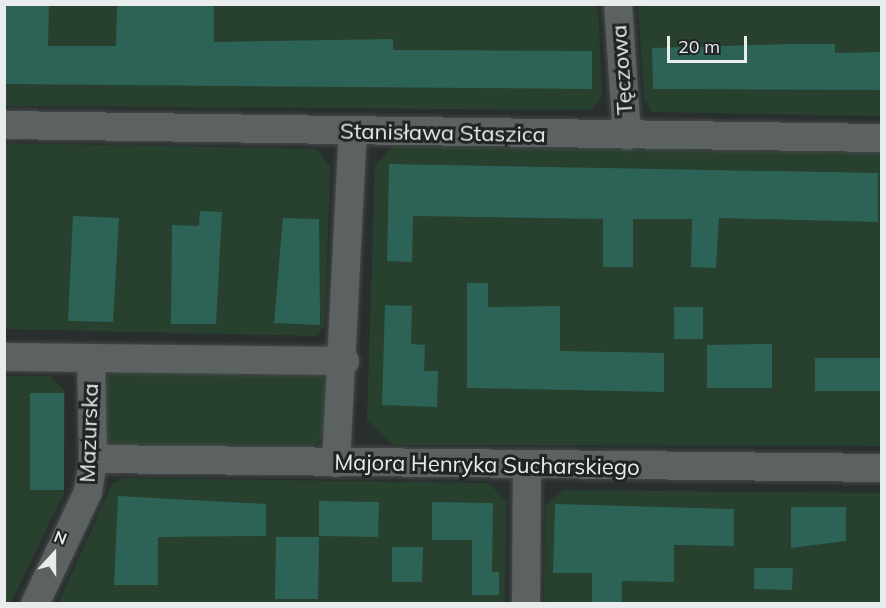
<!DOCTYPE html>
<html>
<head>
<meta charset="utf-8">
<style>
  body { margin:0 }
  #map { position:relative; width:886px; height:608px; overflow:hidden; background:#292e2e; font-family:Mulish,sans-serif }
  div>[style] { position:absolute }
  .green>* { inset:0; background:#28402e }
  .building>* { inset:0; background:#2d6257 }
  .roads { filter:drop-shadow(0 0 2px #46494a) drop-shadow(0 0 2px #46494a) }
  .minor>* { height:28px; margin:-14px; padding:0 14px; transform-origin:14px; border-radius:14px; background:#5c6161 }
  span { translate:-50% -50%; white-space:nowrap; text-align:center; line-height:1.15; -webkit-text-stroke:6px #202425; paint-order:stroke }
  .street-label { font-size:22px; color:#e9eced }
  .frame { position:absolute; inset:0; border:6px solid #e9eced; pointer-events:none }
  .north { position:absolute; left:24px; top:524px; width:60px; height:60px; -webkit-text-stroke:4px #202425; paint-order:stroke; rotate:21deg; font-size:16px; font-weight:700; line-height:24px; text-align:center; color:#e9eced }
  .north::after { content:''; display:block; margin:auto; width:21px; height:27px; background:#e9eced; clip-path:polygon(50% 0,100% 100%,50% 72%,0 100%) }
  .scale { position:absolute; left:667px; top:36px; width:80px; height:27px; box-sizing:border-box; border:3px solid #e9eced; border-top:0; padding-left:8px; font-size:18px; line-height:21px; white-space:nowrap; color:#e9eced; -webkit-text-stroke:4px #202425; paint-order:stroke }
</style>
</head>
<body>
<div id="map">
  <div class="green">
    <i style="clip-path:polygon(5px 5px,598px 5px,602px 96px,591px 110px,5px 106px)"></i>
    <i style="clip-path:polygon(638px 5px,881px 5px,881px 116px,652px 112px,644px 99px)"></i>
    <i style="clip-path:polygon(5px 143px,316px 149px,330px 166px,325px 326px,315px 336px,5px 329px)"></i>
    <i style="clip-path:polygon(393px 146px,881px 153px,881px 446px,392px 445px,367px 420px,375px 166px)"></i>
    <i style="clip-path:polygon(114px 370px,321px 375px,327px 385px,325px 436px,309px 451px,113px 448px,105px 441px,100px 384px)"></i>
    <i style="clip-path:polygon(5px 376px,50px 376px,65px 391px,64px 493px,11px 603px,5px 604px)"></i>
    <i style="clip-path:polygon(122px 478px,489px 483px,507px 502px,505px 603px,58px 604px,112px 484px)"></i>
    <i style="clip-path:polygon(563px 490px,881px 493px,881px 603px,544px 604px,545px 506px)"></i>
  </div>
  <div class="building">
    <i style="clip-path:polygon(4px 4px,49px 4px,48px 46px,116px 46px,117px 4px,214px 4px,214px 42px,393px 39px,393px 50px,592px 51px,592px 89px,4px 84px)"></i>
    <i style="clip-path:polygon(790px 44px,835px 44px,835px 53px,882px 52px,882px 90px,653px 89px,652px 48px)"></i>
    <i style="clip-path:polygon(389px 164px,878px 173px,878px 222px,719px 218px,716px 268px,691px 267px,692px 219px,633px 219px,633px 267px,603px 267px,603px 219px,413px 216px,412px 262px,387px 261px)"></i>
    <i style="clip-path:polygon(200px 211px,222px 212px,216px 324px,171px 324px,172px 225px,199px 226px)"></i>
    <i style="clip-path:polygon(73px 216px,119px 218px,113px 322px,68px 321px)"></i>
    <i style="clip-path:polygon(283px 218px,319px 219px,320px 325px,274px 323px)"></i>
    <i style="clip-path:polygon(467px 283px,488px 283px,488px 307px,560px 306px,560px 351px,664px 353px,664px 392px,467px 388px)"></i>
    <i style="clip-path:polygon(385px 305px,412px 306px,411px 344px,425px 345px,424px 371px,438px 371px,437px 407px,382px 405px)"></i>
    <i style="clip-path:polygon(674px 307px,703px 307px,703px 339px,674px 339px)"></i>
    <i style="clip-path:polygon(772px 344px,772px 388px,707px 388px,707px 345px)"></i>
    <i style="clip-path:polygon(815px 358px,882px 358px,882px 391px,815px 391px)"></i>
    <i style="clip-path:polygon(30px 393px,64px 393px,64px 490px,30px 490px)"></i>
    <i style="clip-path:polygon(118px 496px,266px 504px,266px 536px,158px 537px,158px 585px,114px 585px)"></i>
    <i style="clip-path:polygon(319px 501px,379px 502px,378px 537px,319px 536px)"></i>
    <i style="clip-path:polygon(432px 502px,493px 503px,492px 572px,499px 572px,499px 595px,472px 595px,472px 540px,432px 540px)"></i>
    <i style="clip-path:polygon(555px 504px,734px 509px,734px 546px,674px 545px,674px 582px,622px 581px,622px 603px,592px 603px,592px 573px,553px 573px)"></i>
    <i style="clip-path:polygon(791px 507px,846px 507px,846px 541px,791px 548px)"></i>
    <i style="clip-path:polygon(276px 537px,319px 537px,318px 599px,275px 599px)"></i>
    <i style="clip-path:polygon(392px 547px,423px 547px,422px 582px,392px 582px)"></i>
    <i style="clip-path:polygon(754px 568px,793px 568px,792px 590px,754px 589px)"></i>
  </div>
  <div class="roads">
    <div class="minor">
      <i style="left:618px;top:4px;width:132px;rotate:86.1deg"></i>
      <i style="left:4px;top:125px;width:878px;rotate:0.85deg"></i>
      <i style="left:4px;top:357px;width:341px;rotate:0.7deg"></i>
      <i style="left:93px;top:459px;width:789px;rotate:0.65deg"></i>
      <i style="left:336px;top:463px;width:331px;rotate:-87.1deg"></i>
      <i style="left:35px;top:604px;width:124px;rotate:-64.7deg"></i>
      <i style="left:88px;top:492px;width:33px;rotate:-81deg"></i>
      <i style="left:93px;top:459px;width:101px;rotate:-91.1deg"></i>
      <i style="left:526px;top:604px;width:138px;rotate:-89.6deg"></i>
    </div>
  </div>
  <div class="street-label">
    <span style="left:622px;top:70px;rotate:-94deg">Tęczowa</span>
    <span style="left:443px;top:133px;rotate:1deg">Stanisława Staszica</span>
    <span style="left:89px;top:433px;rotate:-88deg">Mazurska</span>
    <span style="left:487px;top:465px;rotate:1deg">Majora Henryka Sucharskiego</span>
  </div>
  <div class="frame"></div>
  <div class="north">N</div>
  <div class="scale">20 m</div>
</div>
</body>
</html>
